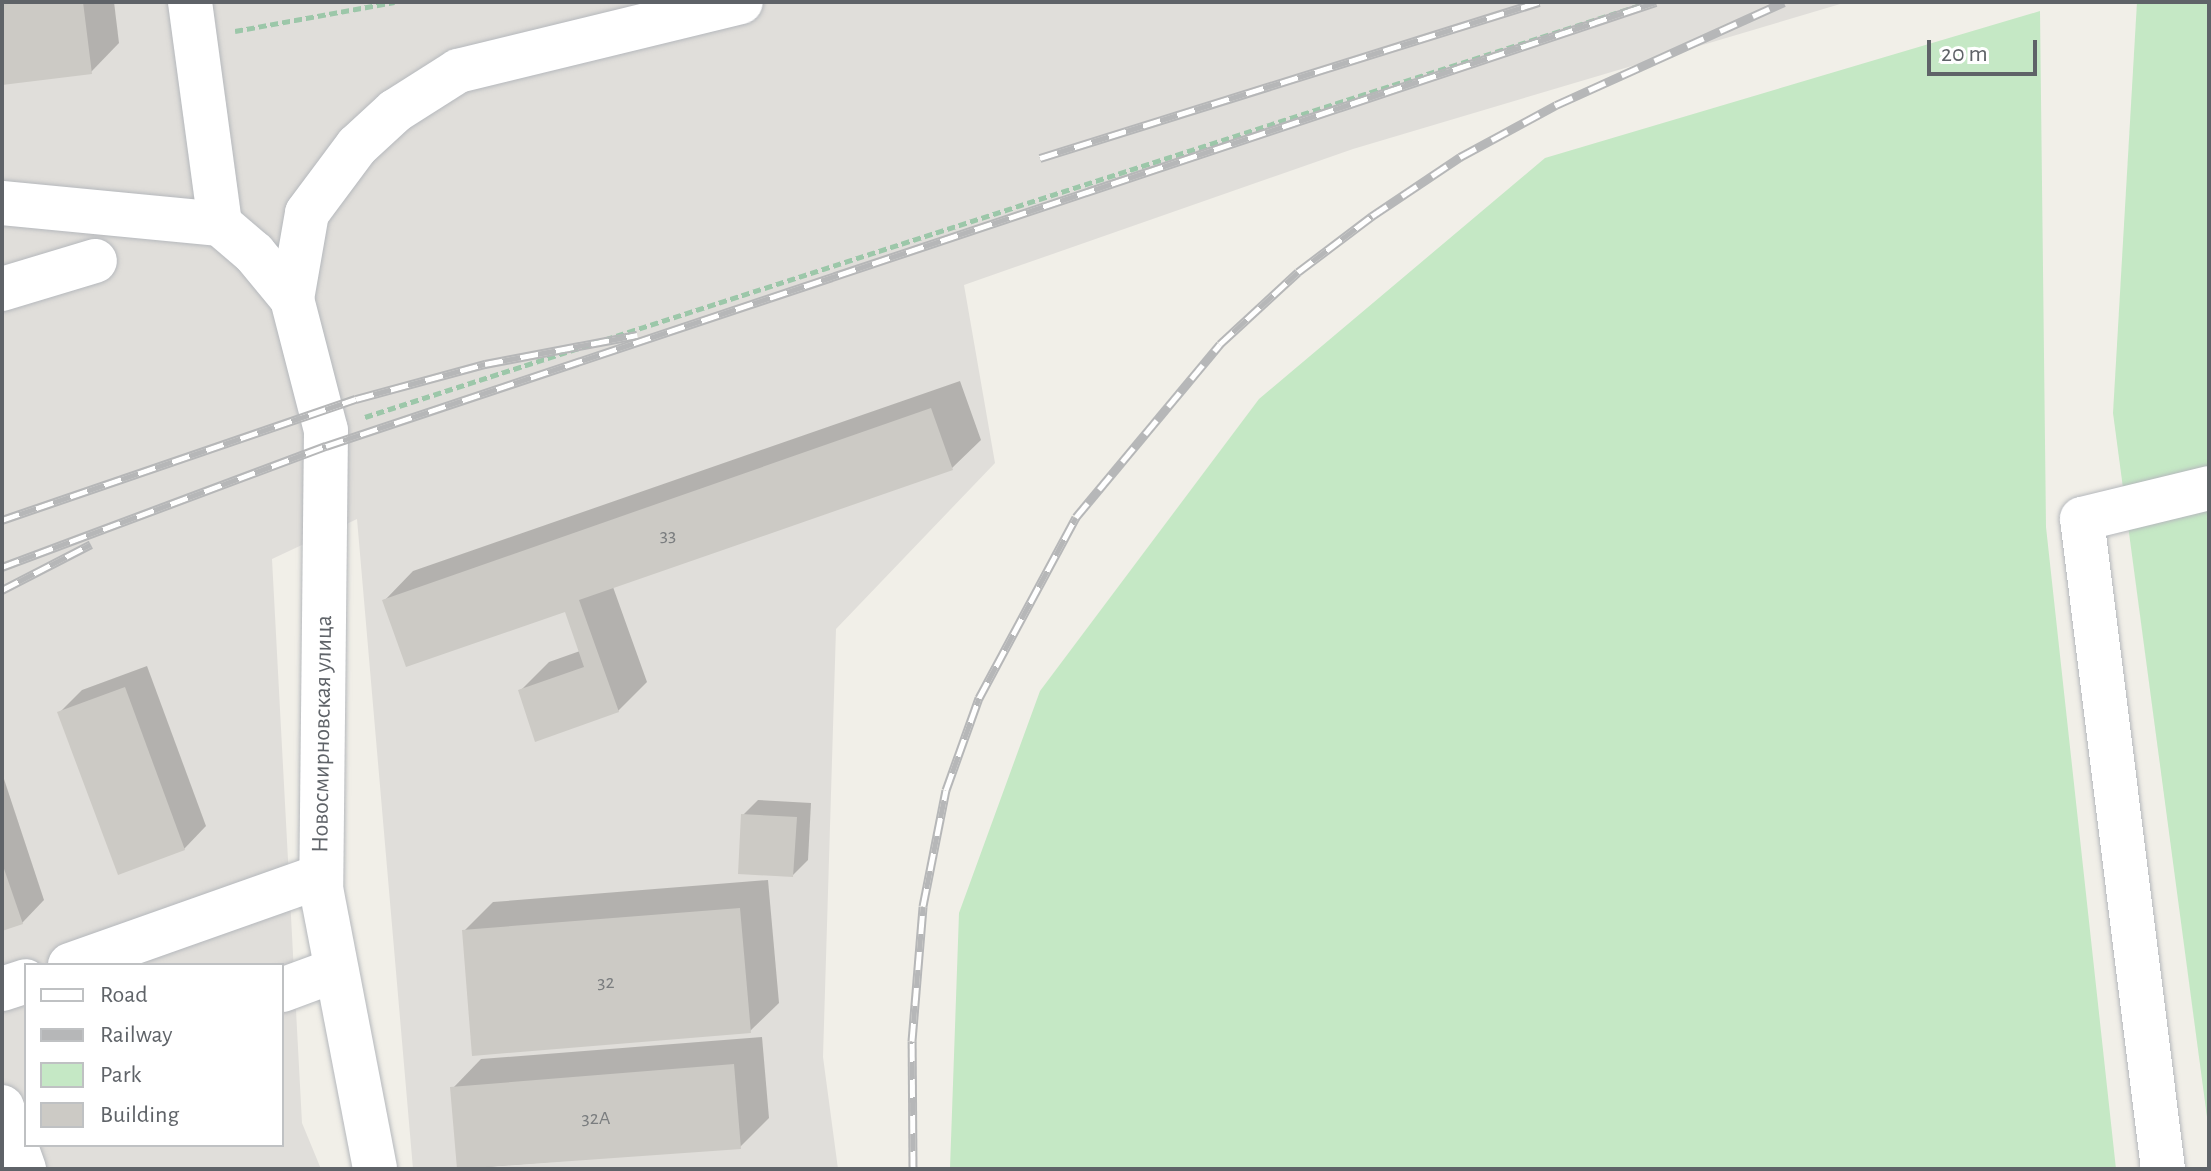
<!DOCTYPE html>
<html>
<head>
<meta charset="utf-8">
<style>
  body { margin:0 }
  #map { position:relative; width:2211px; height:1171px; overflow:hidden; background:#f1efe8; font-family:"Alegreya Sans",sans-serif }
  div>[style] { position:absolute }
  .industrial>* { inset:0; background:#e0deda }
  .green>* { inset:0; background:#c5e8c5 }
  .shadow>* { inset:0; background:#0003 }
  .building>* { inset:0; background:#cccac5 }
  .path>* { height:5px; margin-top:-2.5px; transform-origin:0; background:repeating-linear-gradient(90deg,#9cc7a9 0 8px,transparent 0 12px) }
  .roads { filter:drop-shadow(0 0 2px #b5b8bc) drop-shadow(0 0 2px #b5b8bc) }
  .minor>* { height:44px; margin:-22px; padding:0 22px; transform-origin:22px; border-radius:22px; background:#fff }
  .rail>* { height:9px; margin-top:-4.5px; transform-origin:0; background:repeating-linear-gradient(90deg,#fff 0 18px,#b6b7b8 0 36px); box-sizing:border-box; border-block:2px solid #b6b7b8 }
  span { translate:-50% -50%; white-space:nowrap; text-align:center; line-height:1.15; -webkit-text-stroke:6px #fff; paint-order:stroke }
  .number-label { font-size:20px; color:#7a7d7f }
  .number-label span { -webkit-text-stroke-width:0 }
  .street-label { font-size:24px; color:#5f6368 }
  .frame { position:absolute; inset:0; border:4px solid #5f6368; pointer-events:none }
  .legend { position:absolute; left:24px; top:963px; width:260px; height:184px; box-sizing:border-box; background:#fff; border:2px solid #bfc1c3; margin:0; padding:10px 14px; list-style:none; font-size:24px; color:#5f6368 }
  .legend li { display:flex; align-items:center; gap:16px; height:40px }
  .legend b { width:40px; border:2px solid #bfc1c3 }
  .scale { position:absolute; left:1927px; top:40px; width:110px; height:36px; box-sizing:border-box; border:4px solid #5f6368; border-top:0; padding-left:10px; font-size:24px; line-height:28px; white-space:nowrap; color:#5f6368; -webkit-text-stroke:6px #fff; paint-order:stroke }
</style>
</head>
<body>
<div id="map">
  <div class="industrial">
    <i style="clip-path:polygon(evenodd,2px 2px,1847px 2px,1353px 149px,964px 285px,995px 463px,836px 629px,823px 1057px,838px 1169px,413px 1169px,357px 519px,272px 559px,302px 1123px,321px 1169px,2px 1169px,2px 2px,26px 965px,282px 965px,282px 1145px,26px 1145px,26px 965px)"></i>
  </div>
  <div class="green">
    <i style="clip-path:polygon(2137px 2px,2209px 2px,2209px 1132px,2113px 413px)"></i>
    <i style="clip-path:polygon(2040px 11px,2046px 527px,2116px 1169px,950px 1169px,959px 913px,1040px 691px,1259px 399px,1545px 158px)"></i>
  </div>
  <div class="shadow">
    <i style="clip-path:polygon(2px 2px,114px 2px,119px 43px,91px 72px,2px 83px)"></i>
    <i style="clip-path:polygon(960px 381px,981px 440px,952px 468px,613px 587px,647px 682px,618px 711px,520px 691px,549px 662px,580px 651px,566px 610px,385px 600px,413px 571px)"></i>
    <i style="clip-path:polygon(147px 666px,206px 826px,184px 849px,60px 712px,82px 690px)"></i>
    <i style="clip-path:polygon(2px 773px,44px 900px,22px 923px,2px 929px)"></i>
    <i style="clip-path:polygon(758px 800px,811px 803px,808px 860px,793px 875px,743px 815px)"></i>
    <i style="clip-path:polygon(768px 880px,779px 1003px,750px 1031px,464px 931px,493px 902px)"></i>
    <i style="clip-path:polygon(762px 1037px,769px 1118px,740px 1147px,459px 1169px,453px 1088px,481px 1059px)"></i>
  </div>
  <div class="building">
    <i style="clip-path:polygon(2px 2px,83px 2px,92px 74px,2px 85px)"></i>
    <i style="clip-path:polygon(931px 408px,953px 470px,579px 600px,619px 712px,535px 742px,518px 690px,584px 667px,565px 612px,406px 667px,382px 600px)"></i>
    <i style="clip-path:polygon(125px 687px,185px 850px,118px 875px,57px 712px)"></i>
    <i style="clip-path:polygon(741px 814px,797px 817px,793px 877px,738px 874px)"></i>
    <i style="clip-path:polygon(2px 863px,23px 924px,2px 931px)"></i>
    <i style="clip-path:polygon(740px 908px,751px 1033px,472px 1056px,462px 930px)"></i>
    <i style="clip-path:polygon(734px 1064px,741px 1149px,457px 1169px,450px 1087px)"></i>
  </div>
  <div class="path">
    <i style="left:235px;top:31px;width:162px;rotate:-10.3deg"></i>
    <i style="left:365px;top:417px;width:1350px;rotate:-17.9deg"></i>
  </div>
  <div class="roads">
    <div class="minor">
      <i style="left:190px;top:2px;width:224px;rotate:82.3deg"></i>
      <i style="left:2px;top:203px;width:219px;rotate:5.5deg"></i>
      <i style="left:220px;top:224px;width:45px;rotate:40.5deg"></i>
      <i style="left:254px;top:253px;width:60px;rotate:50.4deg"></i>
      <i style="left:292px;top:299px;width:135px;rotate:75.5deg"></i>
      <i style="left:326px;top:430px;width:458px;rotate:90.6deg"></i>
      <i style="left:321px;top:888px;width:286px;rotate:79.1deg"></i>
      <i style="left:2px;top:289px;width:97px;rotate:-16.8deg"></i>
      <i style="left:292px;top:299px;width:87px;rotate:-80.1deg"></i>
      <i style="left:307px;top:213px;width:84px;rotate:-53.3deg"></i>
      <i style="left:357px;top:146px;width:52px;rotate:-42.6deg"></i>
      <i style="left:395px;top:111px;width:75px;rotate:-32.4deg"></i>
      <i style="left:458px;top:71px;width:291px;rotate:-13.7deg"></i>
      <i style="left:70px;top:965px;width:266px;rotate:-19.5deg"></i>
      <i style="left:2px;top:989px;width:25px;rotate:-18deg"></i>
      <i style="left:282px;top:990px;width:58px;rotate:-20.3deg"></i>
      <i style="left:2px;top:1107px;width:66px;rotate:70.5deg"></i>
      <i style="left:2163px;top:1169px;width:655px;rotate:-97.1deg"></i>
      <i style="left:2082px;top:519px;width:131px;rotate:-13.7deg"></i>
    </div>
  </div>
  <div class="rail">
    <i style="left:1040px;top:158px;width:523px;rotate:-17.36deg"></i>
    <i style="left:2px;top:520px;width:374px;rotate:-18.9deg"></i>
    <i style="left:356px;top:399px;width:134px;rotate:-15.2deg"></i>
    <i style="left:485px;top:364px;width:155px;rotate:-10.8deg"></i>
    <i style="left:2px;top:567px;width:346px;rotate:-20.5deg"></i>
    <i style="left:326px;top:446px;width:1402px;rotate:-18.46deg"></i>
    <i style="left:2px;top:590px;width:100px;rotate:-27.3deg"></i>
    <i style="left:913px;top:1169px;width:128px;rotate:-90.4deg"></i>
    <i style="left:912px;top:1041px;width:135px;rotate:-85.3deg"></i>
    <i style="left:923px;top:906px;width:118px;rotate:-78.8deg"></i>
    <i style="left:946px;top:790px;width:98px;rotate:-70.3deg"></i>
    <i style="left:979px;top:698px;width:205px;rotate:-61.8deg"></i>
    <i style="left:1076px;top:517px;width:225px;rotate:-50.2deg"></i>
    <i style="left:1220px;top:344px;width:106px;rotate:-42.7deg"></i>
    <i style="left:1298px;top:272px;width:93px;rotate:-37.1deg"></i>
    <i style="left:1372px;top:216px;width:106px;rotate:-33.8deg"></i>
    <i style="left:1460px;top:157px;width:109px;rotate:-28.4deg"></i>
    <i style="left:1556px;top:105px;width:250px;rotate:-24.3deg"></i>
  </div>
  <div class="number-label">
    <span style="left:668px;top:535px">33</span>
    <span style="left:606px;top:982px">32</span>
    <span style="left:596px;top:1118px">32А</span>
  </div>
  <div class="street-label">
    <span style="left:323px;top:734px;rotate:-89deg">Новосмирновская улица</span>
  </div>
  <div class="frame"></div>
  <ul class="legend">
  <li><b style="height:10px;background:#fff"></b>Road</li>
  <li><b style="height:10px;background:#b6b7b8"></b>Railway</li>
  <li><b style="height:22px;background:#c5e8c5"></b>Park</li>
  <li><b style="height:22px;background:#cccac5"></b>Building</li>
  </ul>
  <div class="scale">20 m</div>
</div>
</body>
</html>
